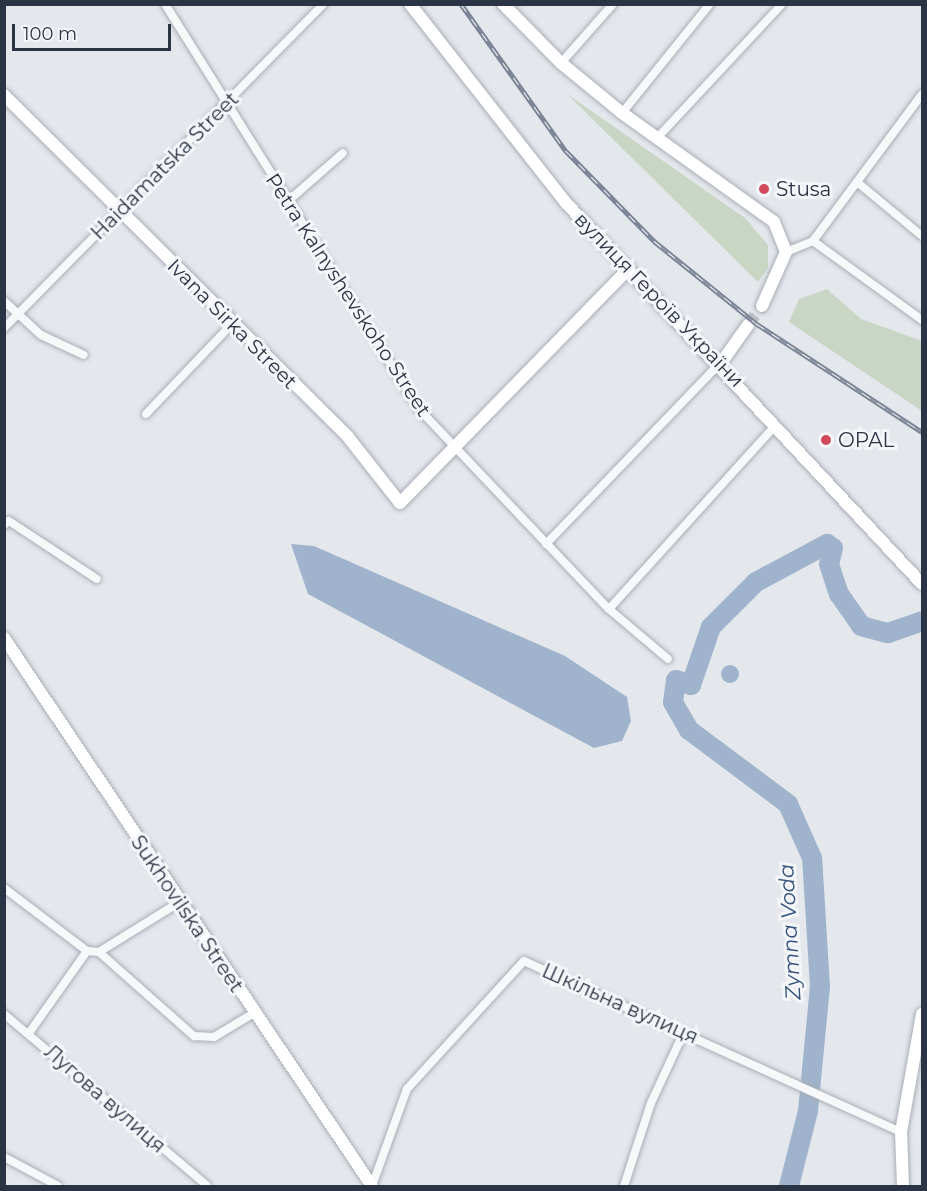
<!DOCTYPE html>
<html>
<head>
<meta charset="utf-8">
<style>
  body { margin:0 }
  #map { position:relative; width:927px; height:1191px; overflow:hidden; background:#e4e7ec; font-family:Montserrat,sans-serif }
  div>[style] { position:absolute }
  .green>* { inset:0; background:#c9d6c5 }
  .water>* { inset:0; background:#9fb4cc }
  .round { border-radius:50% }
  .river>* { height:20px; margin:-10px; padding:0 10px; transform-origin:10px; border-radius:10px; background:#9fb4cc }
  .secondary-tunnel>* { height:12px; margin-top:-6px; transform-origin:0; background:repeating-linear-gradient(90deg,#bfc3cb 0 12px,transparent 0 18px) }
  .roads { filter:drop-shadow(0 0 2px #a9aeb7) drop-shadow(0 0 2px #a9aeb7) }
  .street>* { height:8px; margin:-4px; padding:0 4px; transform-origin:4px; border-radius:4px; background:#f7f8fa }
  .secondary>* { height:12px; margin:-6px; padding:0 6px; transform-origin:6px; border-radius:6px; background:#fff }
  .rail>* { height:5px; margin-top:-2.5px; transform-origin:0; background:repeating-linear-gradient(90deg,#f4f6f9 0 9px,#7d8696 0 18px); box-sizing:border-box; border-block:2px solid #7d8696 }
  .dots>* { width:16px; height:16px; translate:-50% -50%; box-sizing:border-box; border:3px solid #f4f6f9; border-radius:50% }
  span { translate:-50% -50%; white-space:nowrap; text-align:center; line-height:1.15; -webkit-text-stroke:6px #f4f6f9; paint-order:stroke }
  .street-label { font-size:20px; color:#2b3445 }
  .poi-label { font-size:20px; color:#2b3445 }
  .left { translate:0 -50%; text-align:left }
  .water-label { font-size:21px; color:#34527a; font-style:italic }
  .frame { position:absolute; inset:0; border:6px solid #2b3445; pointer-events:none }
  .scale { position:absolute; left:12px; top:24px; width:159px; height:27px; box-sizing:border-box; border:3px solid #2b3445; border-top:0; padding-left:8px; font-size:18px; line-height:21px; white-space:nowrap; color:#2b3445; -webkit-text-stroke:4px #f4f6f9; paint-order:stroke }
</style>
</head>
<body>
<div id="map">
  <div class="green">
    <i style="clip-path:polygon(567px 94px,745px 218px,768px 245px,768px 268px,758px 282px)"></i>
    <i style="clip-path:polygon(827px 289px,861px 319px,922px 341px,922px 411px,789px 322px,799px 299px)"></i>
  </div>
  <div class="water">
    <i style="clip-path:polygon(291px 544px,314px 546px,565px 656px,627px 697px,631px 721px,622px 741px,594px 748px,308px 594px)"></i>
    <i class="round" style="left:721px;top:665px;width:18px;height:18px"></i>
  </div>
  <div class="river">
    <i style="left:789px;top:1186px;width:77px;rotate:-75.8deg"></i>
    <i style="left:808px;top:1111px;width:125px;rotate:-84.5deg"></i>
    <i style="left:820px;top:987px;width:129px;rotate:-93.5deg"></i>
    <i style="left:812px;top:858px;width:59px;rotate:-114deg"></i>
    <i style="left:788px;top:804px;width:124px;rotate:-143.2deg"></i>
    <i style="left:689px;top:730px;width:32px;rotate:-120deg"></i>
    <i style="left:673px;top:702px;width:22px;rotate:-82deg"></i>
    <i style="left:676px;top:680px;width:16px;rotate:18deg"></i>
    <i style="left:691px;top:685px;width:61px;rotate:-71deg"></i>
    <i style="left:711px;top:627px;width:64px;rotate:-45deg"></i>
    <i style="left:756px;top:582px;width:81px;rotate:-28.2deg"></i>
    <i style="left:827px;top:544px;width:7px;rotate:34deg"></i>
    <i style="left:833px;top:548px;width:16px;rotate:104deg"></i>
    <i style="left:829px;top:564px;width:32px;rotate:72deg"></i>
    <i style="left:839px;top:594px;width:39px;rotate:55deg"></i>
    <i style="left:861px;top:626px;width:28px;rotate:15deg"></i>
    <i style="left:888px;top:633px;width:36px;rotate:-19deg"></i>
  </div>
  <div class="secondary-tunnel">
    <i style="left:748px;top:325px;width:24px;rotate:-54deg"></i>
  </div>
  <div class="roads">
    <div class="street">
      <i style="left:165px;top:4px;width:477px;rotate:57.9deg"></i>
      <i style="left:418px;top:408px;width:277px;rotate:46.5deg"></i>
      <i style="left:609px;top:609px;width:77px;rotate:40.3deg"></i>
      <i style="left:561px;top:63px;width:79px;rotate:-48.6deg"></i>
      <i style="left:622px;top:113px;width:140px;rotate:-51.1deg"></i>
      <i style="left:659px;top:136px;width:180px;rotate:-47deg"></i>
      <i style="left:857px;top:182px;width:85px;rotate:39.7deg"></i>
      <i style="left:287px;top:202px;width:74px;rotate:-41.2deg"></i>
      <i style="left:813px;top:241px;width:135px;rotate:35.9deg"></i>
      <i style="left:786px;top:252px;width:29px;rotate:-22deg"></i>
      <i style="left:813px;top:241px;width:183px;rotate:-53.4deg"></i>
      <i style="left:4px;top:301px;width:50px;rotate:42.6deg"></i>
      <i style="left:41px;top:335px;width:47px;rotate:24.9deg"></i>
      <i style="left:4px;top:328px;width:455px;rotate:-45.4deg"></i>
      <i style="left:146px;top:414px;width:123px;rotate:-46.3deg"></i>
      <i style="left:4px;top:525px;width:6px;rotate:-39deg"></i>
      <i style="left:9px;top:521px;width:105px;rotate:33.4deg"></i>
      <i style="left:546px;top:544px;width:251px;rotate:-46.1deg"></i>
      <i style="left:609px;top:609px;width:248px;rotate:-47.8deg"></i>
      <i style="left:4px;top:888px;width:104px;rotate:37.2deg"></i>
      <i style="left:87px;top:951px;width:12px;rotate:5deg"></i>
      <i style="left:99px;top:952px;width:127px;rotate:41.5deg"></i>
      <i style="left:194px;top:1036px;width:20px;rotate:3deg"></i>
      <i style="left:214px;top:1037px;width:47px;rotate:-31deg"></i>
      <i style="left:99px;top:952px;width:93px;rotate:-31.8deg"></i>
      <i style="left:4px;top:1014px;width:265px;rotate:40.2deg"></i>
      <i style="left:29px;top:1033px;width:100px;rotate:-54.7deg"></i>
      <i style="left:4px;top:1157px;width:61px;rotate:28.2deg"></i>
      <i style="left:372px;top:1186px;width:103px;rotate:-70.2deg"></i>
      <i style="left:407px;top:1089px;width:173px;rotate:-47.6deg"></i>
      <i style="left:524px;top:961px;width:414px;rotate:24.4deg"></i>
      <i style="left:624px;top:1186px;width:87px;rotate:-72deg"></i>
      <i style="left:651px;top:1103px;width:78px;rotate:-65.1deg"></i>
    </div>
    <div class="secondary">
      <i style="left:410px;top:4px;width:254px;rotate:51.9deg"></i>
      <i style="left:567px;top:204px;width:520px;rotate:46.95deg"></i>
      <i style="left:503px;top:4px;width:83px;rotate:45.5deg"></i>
      <i style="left:561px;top:63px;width:79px;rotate:39.3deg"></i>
      <i style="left:622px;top:113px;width:187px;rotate:35.6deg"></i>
      <i style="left:774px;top:222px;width:32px;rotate:68deg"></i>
      <i style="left:786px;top:252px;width:59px;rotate:114deg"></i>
      <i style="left:4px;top:95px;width:485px;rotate:44.8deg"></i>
      <i style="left:348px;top:437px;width:84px;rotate:51.8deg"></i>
      <i style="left:400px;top:503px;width:328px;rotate:-45.7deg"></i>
      <i style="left:721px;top:363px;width:47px;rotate:-54.6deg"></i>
      <i style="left:4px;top:638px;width:660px;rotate:56.12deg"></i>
      <i style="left:903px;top:1186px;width:54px;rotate:-92.1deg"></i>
      <i style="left:901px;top:1132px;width:120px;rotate:-79.9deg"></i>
    </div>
  </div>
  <div class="rail">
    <i style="left:461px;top:4px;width:181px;rotate:54.5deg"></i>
    <i style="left:566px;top:151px;width:126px;rotate:45.6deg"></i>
    <i style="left:654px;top:241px;width:132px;rotate:38.9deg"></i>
    <i style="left:757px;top:324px;width:197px;rotate:33.2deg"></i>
  </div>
  <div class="dots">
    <i style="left:764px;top:189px;background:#d1495b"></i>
    <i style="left:826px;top:440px;background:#d1495b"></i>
  </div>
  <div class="street-label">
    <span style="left:165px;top:166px;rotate:-45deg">Haidamatska Street</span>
    <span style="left:348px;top:295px;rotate:57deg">Petra Kalnyshevskoho Street</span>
    <span style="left:659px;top:300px;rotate:46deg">вулиця Героїв України</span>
    <span style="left:232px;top:324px;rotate:45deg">Ivana Sirka Street</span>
    <span style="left:187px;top:914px;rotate:56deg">Sukhovilska Street</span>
    <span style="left:620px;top:1004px;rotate:24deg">Шкільна вулиця</span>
    <span style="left:105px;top:1099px;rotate:41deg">Лугова вулиця</span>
  </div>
  <div class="poi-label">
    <span class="left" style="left:776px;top:189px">Stusa</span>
    <span class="left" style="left:838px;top:440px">OPAL</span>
  </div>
  <div class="water-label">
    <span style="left:790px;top:932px;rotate:-93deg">Zymna Voda</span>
  </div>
  <div class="frame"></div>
  <div class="scale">100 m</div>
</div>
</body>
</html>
